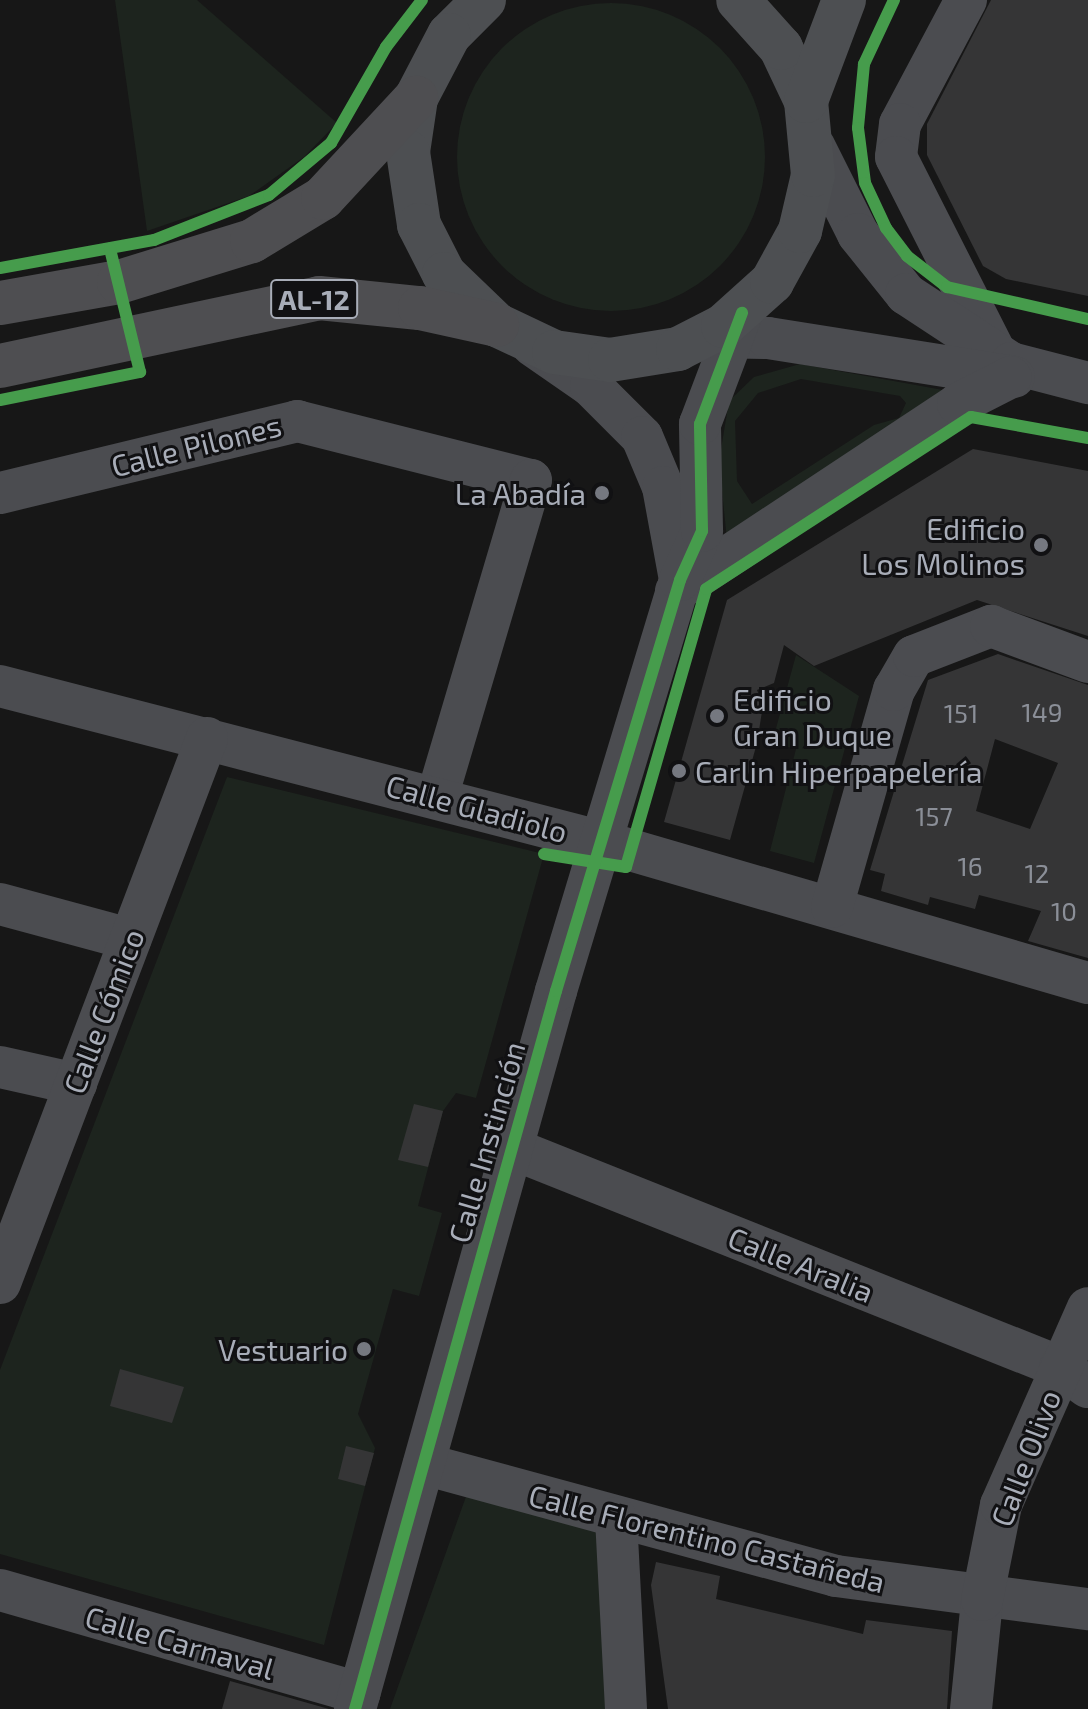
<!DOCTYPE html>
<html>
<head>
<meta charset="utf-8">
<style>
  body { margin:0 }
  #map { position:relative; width:1088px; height:1709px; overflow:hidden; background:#171717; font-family:"Exo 2",sans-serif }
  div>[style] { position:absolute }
  .green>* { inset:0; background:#1d241e }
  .round { border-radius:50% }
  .building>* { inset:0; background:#353536 }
  .minor>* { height:42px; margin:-21px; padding:0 21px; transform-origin:21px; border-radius:21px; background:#4b4c50 }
  .major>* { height:44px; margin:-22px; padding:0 22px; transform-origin:22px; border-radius:22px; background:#4d4f52 }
  .highway>* { height:44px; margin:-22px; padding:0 22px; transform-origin:22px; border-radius:22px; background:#4e4e51 }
  .cycleway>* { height:12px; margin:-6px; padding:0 6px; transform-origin:6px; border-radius:6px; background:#469c4c }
  .dots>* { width:22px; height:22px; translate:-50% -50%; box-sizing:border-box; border:4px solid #111113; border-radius:50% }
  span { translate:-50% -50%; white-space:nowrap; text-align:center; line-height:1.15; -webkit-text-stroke:6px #111113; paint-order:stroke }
  .number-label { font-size:26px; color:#8b8f98 }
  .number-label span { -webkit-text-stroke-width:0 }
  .shield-label span { padding:2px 6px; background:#111113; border:2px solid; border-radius:6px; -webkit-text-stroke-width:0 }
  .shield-label { font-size:28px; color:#a8adb8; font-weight:700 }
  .street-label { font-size:30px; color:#a8adb8 }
  .poi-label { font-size:30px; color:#a8adb8 }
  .right { translate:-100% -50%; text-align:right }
  .left { translate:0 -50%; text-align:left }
</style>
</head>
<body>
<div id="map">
  <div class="green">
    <i style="clip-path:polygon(115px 0,197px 0,337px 123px,304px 157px,249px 196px,147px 231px)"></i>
    <i class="round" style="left:457px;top:3px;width:308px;height:308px"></i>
    <i style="clip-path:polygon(evenodd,800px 364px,954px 392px,727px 540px,719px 461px,729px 401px,754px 377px,800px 364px,801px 379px,900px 396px,906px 403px,899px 418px,874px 425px,752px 504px,737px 481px,735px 421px,758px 393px,801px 379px)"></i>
    <i style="clip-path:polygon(796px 655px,859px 696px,814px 863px,770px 851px,796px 749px,772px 743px)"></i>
    <i style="clip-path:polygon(227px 777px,544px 854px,476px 1098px,456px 1093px,443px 1111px,418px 1206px,442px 1213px,419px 1296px,393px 1289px,358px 1414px,375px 1448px,324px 1645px,0 1554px,0 1370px)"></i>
    <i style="clip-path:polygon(473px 1477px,616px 1518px,626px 1709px,390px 1709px)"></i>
  </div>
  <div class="building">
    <i style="clip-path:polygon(991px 0,1088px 0,1088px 296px,1006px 279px,983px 266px,927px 155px,927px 124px)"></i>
    <i style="clip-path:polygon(973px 449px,1088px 471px,1088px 636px,977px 600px,814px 666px,784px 645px,774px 683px,757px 690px,763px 705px,757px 743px,730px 840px,664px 822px,727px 600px)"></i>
    <i style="clip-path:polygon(evenodd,998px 654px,1088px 685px,1088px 958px,1028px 941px,1041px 911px,979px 895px,975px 909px,930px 897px,928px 905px,881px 891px,885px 874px,870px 870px,928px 680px,998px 654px,995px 739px,1058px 763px,1030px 829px,976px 811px,995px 739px)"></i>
    <i style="clip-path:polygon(414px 1104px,443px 1111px,428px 1167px,398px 1160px)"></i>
    <i style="clip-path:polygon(120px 1369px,184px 1387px,172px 1423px,110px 1406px)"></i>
    <i style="clip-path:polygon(346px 1446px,374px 1453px,365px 1486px,338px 1479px)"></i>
    <i style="clip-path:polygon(656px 1562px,720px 1576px,716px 1599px,863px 1634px,866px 1620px,952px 1631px,947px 1709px,668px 1709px,651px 1585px)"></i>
    <i style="clip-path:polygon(230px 1681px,329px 1709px,222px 1709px)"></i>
  </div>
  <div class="minor">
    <i style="left:966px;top:0;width:140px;rotate:118deg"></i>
    <i style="left:900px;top:124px;width:33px;rotate:97deg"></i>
    <i style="left:896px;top:157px;width:223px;rotate:63.1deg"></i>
    <i style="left:814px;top:146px;width:98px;rotate:63.4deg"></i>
    <i style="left:858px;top:234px;width:77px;rotate:51.3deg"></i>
    <i style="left:906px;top:294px;width:126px;rotate:33.3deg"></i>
    <i style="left:1011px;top:363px;width:80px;rotate:14.6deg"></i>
    <i style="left:708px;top:337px;width:60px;rotate:1deg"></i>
    <i style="left:768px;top:338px;width:249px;rotate:9deg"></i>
    <i style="left:532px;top:345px;width:72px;rotate:34.8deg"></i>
    <i style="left:591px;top:386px;width:72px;rotate:45deg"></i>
    <i style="left:642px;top:437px;width:54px;rotate:67.2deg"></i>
    <i style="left:663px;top:487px;width:95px;rotate:79.6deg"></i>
    <i style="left:0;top:493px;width:306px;rotate:-13.6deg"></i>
    <i style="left:297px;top:421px;width:241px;rotate:14.2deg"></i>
    <i style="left:531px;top:480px;width:331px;rotate:106.5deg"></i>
    <i style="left:676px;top:591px;width:338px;rotate:-33.5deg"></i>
    <i style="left:958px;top:404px;width:59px;rotate:-27deg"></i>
    <i style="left:0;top:686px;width:623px;rotate:14.5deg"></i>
    <i style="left:603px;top:842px;width:505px;rotate:16.21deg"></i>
    <i style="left:0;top:904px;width:135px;rotate:15.1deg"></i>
    <i style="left:832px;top:907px;width:226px;rotate:-74.1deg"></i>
    <i style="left:894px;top:690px;width:39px;rotate:-60deg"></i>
    <i style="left:914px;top:656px;width:83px;rotate:-21.3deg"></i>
    <i style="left:991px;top:626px;width:103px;rotate:20.4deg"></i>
    <i style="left:0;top:1067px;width:78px;rotate:12.6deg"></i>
    <i style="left:511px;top:1148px;width:591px;rotate:21.75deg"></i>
    <i style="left:1060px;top:1367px;width:34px;rotate:36deg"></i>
    <i style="left:0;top:1283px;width:583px;rotate:-69.2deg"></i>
    <i style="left:424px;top:1464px;width:427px;rotate:15.2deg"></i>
    <i style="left:836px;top:1576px;width:254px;rotate:7.5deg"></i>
    <i style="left:616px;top:1518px;width:191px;rotate:87deg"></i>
    <i style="left:0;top:1590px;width:374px;rotate:16deg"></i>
    <i style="left:355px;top:1709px;width:746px;rotate:-74.36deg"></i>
    <i style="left:556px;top:991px;width:429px;rotate:-73.2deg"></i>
    <i style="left:680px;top:580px;width:54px;rotate:-65.8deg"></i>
    <i style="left:702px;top:531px;width:107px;rotate:-91.1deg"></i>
    <i style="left:700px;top:424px;width:119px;rotate:-69.3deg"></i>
    <i style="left:971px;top:1709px;width:110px;rotate:-84.2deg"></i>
    <i style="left:982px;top:1600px;width:97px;rotate:-78.7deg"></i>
    <i style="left:1001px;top:1505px;width:215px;rotate:-66.2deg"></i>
  </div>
  <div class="major">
    <i style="left:484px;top:0;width:49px;rotate:135deg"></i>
    <i style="left:449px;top:35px;width:71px;rotate:117.6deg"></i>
    <i style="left:416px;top:98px;width:55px;rotate:98.4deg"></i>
    <i style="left:408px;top:152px;width:74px;rotate:81.4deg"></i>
    <i style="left:419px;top:225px;width:55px;rotate:63deg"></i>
    <i style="left:444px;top:274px;width:74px;rotate:43.9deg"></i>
    <i style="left:497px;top:325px;width:63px;rotate:25.3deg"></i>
    <i style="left:554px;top:352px;width:57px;rotate:8.1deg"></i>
    <i style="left:610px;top:360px;width:69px;rotate:-9.2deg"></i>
    <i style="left:678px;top:349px;width:51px;rotate:-27.1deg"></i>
    <i style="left:723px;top:326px;width:66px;rotate:-41.9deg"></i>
    <i style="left:772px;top:282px;width:58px;rotate:-61.2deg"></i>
    <i style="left:800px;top:231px;width:57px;rotate:-76.9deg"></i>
    <i style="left:813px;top:175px;width:74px;rotate:-95.4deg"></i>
    <i style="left:806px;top:101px;width:59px;rotate:-115.3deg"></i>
    <i style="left:781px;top:48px;width:64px;rotate:-131.9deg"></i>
    <i style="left:806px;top:101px;width:108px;rotate:-69.4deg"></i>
  </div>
  <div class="highway">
    <i style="left:0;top:303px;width:121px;rotate:-10deg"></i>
    <i style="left:119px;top:282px;width:139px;rotate:-17.1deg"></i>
    <i style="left:252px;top:241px;width:83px;rotate:-31.2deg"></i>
    <i style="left:323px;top:198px;width:137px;rotate:-47.1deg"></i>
    <i style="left:0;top:366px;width:326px;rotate:-12deg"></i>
    <i style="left:319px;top:298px;width:101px;rotate:5.7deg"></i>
    <i style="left:420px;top:308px;width:79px;rotate:12.4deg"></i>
  </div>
  <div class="cycleway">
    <i style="left:894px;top:0;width:71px;rotate:115.1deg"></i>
    <i style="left:864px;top:64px;width:64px;rotate:95.4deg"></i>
    <i style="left:858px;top:128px;width:55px;rotate:82.7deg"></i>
    <i style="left:865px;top:183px;width:50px;rotate:65deg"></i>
    <i style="left:886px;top:228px;width:35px;rotate:53deg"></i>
    <i style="left:907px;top:256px;width:51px;rotate:37.8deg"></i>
    <i style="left:947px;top:287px;width:145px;rotate:12.8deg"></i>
    <i style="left:0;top:268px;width:157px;rotate:-10.3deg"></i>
    <i style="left:154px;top:240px;width:123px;rotate:-21.4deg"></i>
    <i style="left:269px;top:195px;width:81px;rotate:-40deg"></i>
    <i style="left:331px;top:143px;width:111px;rotate:-60.2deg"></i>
    <i style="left:386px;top:47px;width:59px;rotate:-52.5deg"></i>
    <i style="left:0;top:400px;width:143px;rotate:-11.3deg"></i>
    <i style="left:140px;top:372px;width:127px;rotate:-103.7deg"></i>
    <i style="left:544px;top:854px;width:83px;rotate:9deg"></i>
    <i style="left:626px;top:867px;width:289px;rotate:-73.9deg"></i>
    <i style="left:706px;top:589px;width:316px;rotate:-33deg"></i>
    <i style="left:971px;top:417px;width:119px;rotate:10.2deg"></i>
    <i style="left:355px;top:1709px;width:746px;rotate:-74.36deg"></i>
    <i style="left:556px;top:991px;width:429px;rotate:-73.2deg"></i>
    <i style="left:680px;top:580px;width:54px;rotate:-65.8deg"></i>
    <i style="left:702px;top:531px;width:107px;rotate:-91.1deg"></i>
    <i style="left:700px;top:424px;width:119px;rotate:-69.3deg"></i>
  </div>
  <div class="dots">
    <i style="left:602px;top:493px;background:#757880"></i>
    <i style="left:1041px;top:545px;background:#757880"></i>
    <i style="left:717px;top:716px;background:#757880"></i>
    <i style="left:679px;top:771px;background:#757880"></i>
    <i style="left:364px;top:1349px;background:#757880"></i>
  </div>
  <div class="number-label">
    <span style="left:1042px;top:712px">149</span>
    <span style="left:961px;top:713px">151</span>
    <span style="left:934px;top:816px">157</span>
    <span style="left:970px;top:866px">16</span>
    <span style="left:1037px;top:873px">12</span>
    <span style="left:1064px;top:911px">10</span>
  </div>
  <div class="shield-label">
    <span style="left:314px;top:299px">AL-12</span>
  </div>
  <div class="street-label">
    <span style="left:196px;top:445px;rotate:-14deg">Calle Pilones</span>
    <span style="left:477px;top:808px;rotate:15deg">Calle Gladiolo</span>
    <span style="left:103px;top:1011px;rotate:-69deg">Calle Cómico</span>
    <span style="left:486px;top:1142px;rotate:-74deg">Calle Instinción</span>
    <span style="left:801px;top:1264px;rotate:22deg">Calle Aralia</span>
    <span style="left:1025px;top:1458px;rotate:-69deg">Calle Olivo</span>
    <span style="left:707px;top:1538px;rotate:14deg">Calle Florentino Castañeda</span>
    <span style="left:180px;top:1642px;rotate:16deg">Calle Carnaval</span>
  </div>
  <div class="poi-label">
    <span class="right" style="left:586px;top:493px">La Abadía</span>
    <span class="right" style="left:1025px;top:545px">Edificio<br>Los Molinos</span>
    <span class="left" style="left:733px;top:716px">Edificio<br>Gran Duque</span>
    <span class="left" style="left:695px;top:771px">Carlin Hiperpapelería</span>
    <span class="right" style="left:348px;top:1349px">Vestuario</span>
  </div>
</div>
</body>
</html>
